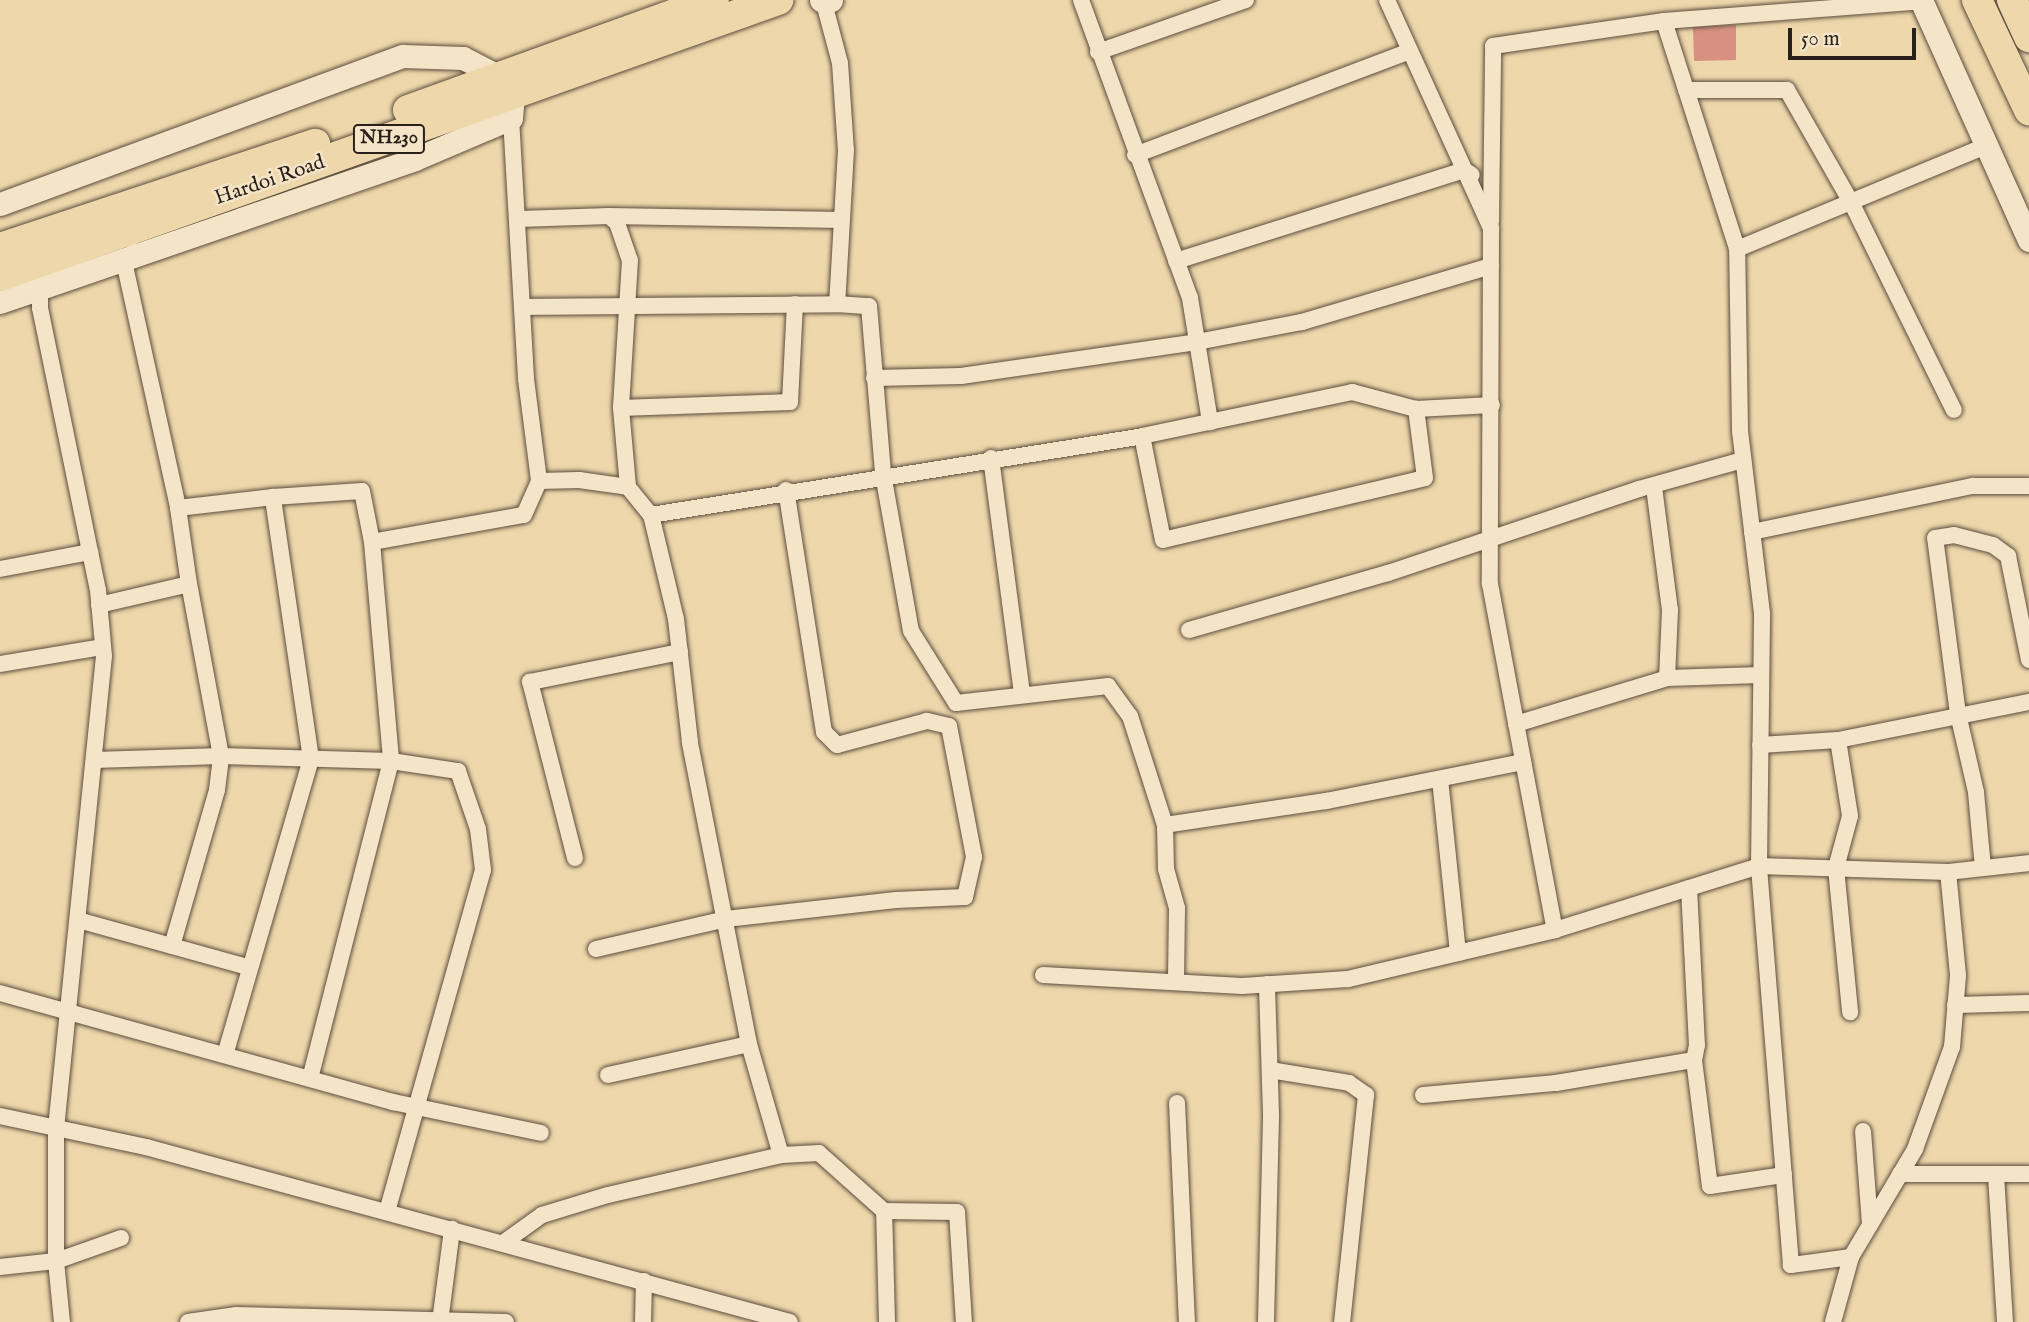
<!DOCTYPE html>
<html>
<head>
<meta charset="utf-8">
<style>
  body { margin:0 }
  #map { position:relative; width:2029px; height:1322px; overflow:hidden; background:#eed7ab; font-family:"IM FELL English",serif }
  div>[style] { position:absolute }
  .building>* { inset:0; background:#d89081 }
  .roads { filter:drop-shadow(0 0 2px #5c4d3e) drop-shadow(0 0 2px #5c4d3e) }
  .street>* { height:16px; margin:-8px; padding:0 8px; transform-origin:8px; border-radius:8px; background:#f4e5c8 }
  .secondary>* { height:23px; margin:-11.5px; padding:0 11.5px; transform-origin:11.5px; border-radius:11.5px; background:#f4e5c8 }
  .highway>* { height:30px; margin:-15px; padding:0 15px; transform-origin:15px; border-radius:15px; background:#eed7ab }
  span { translate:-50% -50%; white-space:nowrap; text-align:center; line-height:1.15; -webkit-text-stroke:5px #f4e5c8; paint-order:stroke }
  .shield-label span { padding:2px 5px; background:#f4e5c8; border:2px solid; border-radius:5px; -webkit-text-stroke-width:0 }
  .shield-label { font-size:19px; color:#2b1f19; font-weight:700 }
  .street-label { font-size:21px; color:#2b1f19 }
  .scale { position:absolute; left:1788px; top:28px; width:128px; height:32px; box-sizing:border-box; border:4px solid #2b1f19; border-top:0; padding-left:9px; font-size:21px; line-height:24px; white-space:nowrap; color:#2b1f19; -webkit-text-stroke:5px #f4e5c8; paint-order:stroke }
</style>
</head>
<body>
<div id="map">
  <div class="building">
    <i style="clip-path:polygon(1736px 25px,1736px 60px,1694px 61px,1693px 27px)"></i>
  </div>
  <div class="roads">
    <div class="street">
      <i style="left:1081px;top:0;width:317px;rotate:69.9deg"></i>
      <i style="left:1190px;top:298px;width:126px;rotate:80.8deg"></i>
      <i style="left:1387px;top:0;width:251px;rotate:65.5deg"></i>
      <i style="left:1491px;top:228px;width:356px;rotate:90.2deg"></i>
      <i style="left:1490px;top:584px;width:352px;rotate:79.4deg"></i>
      <i style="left:1555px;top:930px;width:214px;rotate:-17.4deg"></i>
      <i style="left:1759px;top:866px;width:189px;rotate:1.8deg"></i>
      <i style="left:824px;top:3px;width:62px;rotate:75.1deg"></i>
      <i style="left:840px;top:63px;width:87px;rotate:86.1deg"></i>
      <i style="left:846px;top:150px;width:154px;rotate:93.3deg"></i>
      <i style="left:837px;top:304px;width:32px;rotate:4deg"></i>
      <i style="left:869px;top:306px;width:169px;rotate:85.2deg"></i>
      <i style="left:883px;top:474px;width:159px;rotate:79.9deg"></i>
      <i style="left:911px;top:631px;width:85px;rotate:58deg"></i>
      <i style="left:956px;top:703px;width:153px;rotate:-6.4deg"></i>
      <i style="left:1108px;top:686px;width:37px;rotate:54deg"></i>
      <i style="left:1130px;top:716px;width:114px;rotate:72.2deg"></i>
      <i style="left:1165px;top:825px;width:44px;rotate:88.7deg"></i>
      <i style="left:1166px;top:869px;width:41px;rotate:74.2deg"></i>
      <i style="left:1177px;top:908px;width:74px;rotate:90.8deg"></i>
      <i style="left:1664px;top:21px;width:258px;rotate:-4.4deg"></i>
      <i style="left:1098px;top:52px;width:157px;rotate:-19.4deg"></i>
      <i style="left:1686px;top:90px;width:101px"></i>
      <i style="left:1787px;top:90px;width:129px;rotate:60.3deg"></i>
      <i style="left:1851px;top:202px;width:232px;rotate:63.7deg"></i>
      <i style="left:511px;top:118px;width:261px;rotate:86.7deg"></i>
      <i style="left:526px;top:379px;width:103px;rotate:82.7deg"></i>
      <i style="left:539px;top:481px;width:40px;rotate:-1.4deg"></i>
      <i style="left:579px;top:480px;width:49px;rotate:8.1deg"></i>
      <i style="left:628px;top:487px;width:36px;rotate:51deg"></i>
      <i style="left:1135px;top:155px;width:294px;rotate:-20.7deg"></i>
      <i style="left:609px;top:216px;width:233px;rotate:1deg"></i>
      <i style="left:519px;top:219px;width:90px;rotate:-1.9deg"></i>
      <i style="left:609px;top:216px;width:11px;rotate:41deg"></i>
      <i style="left:617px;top:223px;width:39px;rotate:71deg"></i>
      <i style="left:630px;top:260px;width:148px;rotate:93.5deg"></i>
      <i style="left:621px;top:408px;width:79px;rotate:84.9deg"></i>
      <i style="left:1491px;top:222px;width:176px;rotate:-89.3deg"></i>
      <i style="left:1493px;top:46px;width:173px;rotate:-8.3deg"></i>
      <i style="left:1664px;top:21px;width:239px;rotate:72.2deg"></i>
      <i style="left:134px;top:251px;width:17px;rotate:121deg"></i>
      <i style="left:125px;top:266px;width:248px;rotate:77.6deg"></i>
      <i style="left:1176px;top:261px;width:302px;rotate:-17.5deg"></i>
      <i style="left:1464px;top:170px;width:9px;rotate:32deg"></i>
      <i style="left:40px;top:280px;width:28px;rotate:90deg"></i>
      <i style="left:40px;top:308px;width:288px;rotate:78.4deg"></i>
      <i style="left:98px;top:590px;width:66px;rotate:84.8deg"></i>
      <i style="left:104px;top:656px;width:474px;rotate:95.8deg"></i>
      <i style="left:56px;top:1128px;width:133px;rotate:90deg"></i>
      <i style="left:56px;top:1261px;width:61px;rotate:84.4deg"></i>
      <i style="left:523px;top:307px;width:314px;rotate:-0.5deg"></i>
      <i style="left:874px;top:378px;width:87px;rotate:-1.3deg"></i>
      <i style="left:961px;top:376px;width:238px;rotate:-8.2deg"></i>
      <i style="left:1197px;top:342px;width:107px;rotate:-10.8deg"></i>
      <i style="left:1302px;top:322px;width:197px;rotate:-16.5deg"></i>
      <i style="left:621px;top:408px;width:169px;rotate:-2deg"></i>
      <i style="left:790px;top:402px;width:98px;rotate:-87.1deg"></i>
      <i style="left:1142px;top:436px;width:106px;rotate:78.6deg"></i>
      <i style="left:1163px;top:540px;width:269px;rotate:-13.3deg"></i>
      <i style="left:1425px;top:478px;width:70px;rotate:-97.4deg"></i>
      <i style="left:991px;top:458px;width:238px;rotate:82.5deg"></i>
      <i style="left:1654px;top:487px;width:124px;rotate:82.6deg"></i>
      <i style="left:1670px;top:610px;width:68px;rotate:92.5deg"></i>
      <i style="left:1752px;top:532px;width:226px;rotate:-11.8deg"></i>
      <i style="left:1973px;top:486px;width:56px"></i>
      <i style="left:372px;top:542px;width:220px;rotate:85deg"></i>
      <i style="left:391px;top:761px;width:68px;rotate:8.5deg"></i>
      <i style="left:458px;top:771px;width:61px;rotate:71deg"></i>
      <i style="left:478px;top:829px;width:41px;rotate:83deg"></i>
      <i style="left:483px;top:870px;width:355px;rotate:105.7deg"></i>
      <i style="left:0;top:569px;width:92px;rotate:-10.7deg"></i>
      <i style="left:99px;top:605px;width:92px;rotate:-13.1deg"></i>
      <i style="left:189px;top:584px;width:77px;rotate:-98.2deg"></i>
      <i style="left:178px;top:508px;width:96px;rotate:-6.6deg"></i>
      <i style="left:1189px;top:630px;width:207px;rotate:-16deg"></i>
      <i style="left:1388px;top:573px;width:265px;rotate:-18.5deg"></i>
      <i style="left:1639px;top:489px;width:108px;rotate:-15.6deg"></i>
      <i style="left:0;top:664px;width:104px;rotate:-9.4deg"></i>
      <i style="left:1516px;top:724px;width:158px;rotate:-16.9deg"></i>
      <i style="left:1667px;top:678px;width:94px;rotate:-1.8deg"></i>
      <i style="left:1838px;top:740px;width:77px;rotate:81deg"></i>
      <i style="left:1850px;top:816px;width:54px;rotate:105.1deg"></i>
      <i style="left:1836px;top:868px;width:145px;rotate:84.4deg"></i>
      <i style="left:1760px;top:745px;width:78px;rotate:-3.7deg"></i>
      <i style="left:1838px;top:740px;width:195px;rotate:-11.3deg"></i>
      <i style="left:94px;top:760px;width:127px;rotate:-1.8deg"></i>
      <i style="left:221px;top:756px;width:170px;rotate:1.7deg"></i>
      <i style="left:391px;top:761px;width:327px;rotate:104.3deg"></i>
      <i style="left:1440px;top:779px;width:175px;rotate:84.1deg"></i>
      <i style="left:1165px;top:825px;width:163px;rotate:-8.5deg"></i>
      <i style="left:1326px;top:801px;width:201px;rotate:-11.2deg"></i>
      <i style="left:575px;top:858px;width:182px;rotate:-104.3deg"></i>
      <i style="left:530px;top:682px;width:153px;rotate:-11.3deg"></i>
      <i style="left:1983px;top:868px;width:76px;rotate:-95.3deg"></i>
      <i style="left:1976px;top:792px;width:80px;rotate:-103deg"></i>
      <i style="left:1958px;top:714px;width:177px;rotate:-97.4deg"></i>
      <i style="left:1935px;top:538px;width:19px;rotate:-9deg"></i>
      <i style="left:1954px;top:535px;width:40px;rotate:14.4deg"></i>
      <i style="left:1993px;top:545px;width:19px;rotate:36deg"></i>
      <i style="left:2008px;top:556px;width:106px;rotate:78.6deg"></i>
      <i style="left:1689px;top:888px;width:157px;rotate:87.1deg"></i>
      <i style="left:1697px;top:1045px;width:15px;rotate:101deg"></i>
      <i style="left:1694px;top:1060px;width:127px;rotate:82.8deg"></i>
      <i style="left:1710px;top:1186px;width:75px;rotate:-8.5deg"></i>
      <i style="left:78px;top:920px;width:175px;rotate:15.5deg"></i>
      <i style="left:172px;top:946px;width:162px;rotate:-73.9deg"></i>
      <i style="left:217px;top:790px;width:34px;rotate:-83deg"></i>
      <i style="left:221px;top:756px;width:175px;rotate:-100.5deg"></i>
      <i style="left:596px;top:949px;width:133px;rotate:-13deg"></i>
      <i style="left:726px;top:919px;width:171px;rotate:-6.4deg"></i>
      <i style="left:896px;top:900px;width:69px;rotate:-2.5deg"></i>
      <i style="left:965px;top:897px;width:41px;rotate:-77.3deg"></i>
      <i style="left:974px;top:857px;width:133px;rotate:-100.8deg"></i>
      <i style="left:949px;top:726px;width:23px;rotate:-167deg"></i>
      <i style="left:927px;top:721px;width:93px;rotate:165.1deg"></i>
      <i style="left:837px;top:745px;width:18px;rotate:-135deg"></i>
      <i style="left:824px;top:732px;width:245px;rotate:-98.9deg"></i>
      <i style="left:1043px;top:975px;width:199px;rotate:3.2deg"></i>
      <i style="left:1242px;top:986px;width:106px;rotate:-3.8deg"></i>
      <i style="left:1348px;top:979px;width:213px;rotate:-13.3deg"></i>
      <i style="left:0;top:993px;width:408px;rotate:15.5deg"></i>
      <i style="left:393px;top:1102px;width:151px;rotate:11.8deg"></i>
      <i style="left:1955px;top:1005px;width:74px;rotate:-1.5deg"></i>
      <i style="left:225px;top:1055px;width:308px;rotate:-73.8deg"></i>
      <i style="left:311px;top:759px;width:265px;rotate:-98.3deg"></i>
      <i style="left:273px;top:497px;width:89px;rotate:-3.9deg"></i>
      <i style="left:362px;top:491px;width:52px;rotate:78.9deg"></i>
      <i style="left:372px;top:542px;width:154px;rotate:-10.1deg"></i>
      <i style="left:524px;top:515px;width:37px;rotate:-66deg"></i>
      <i style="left:1270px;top:1070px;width:80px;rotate:9.3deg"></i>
      <i style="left:1349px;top:1083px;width:21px;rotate:35deg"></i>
      <i style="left:1366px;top:1095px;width:228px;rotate:96deg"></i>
      <i style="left:608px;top:1075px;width:144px;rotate:-12.4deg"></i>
      <i style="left:1423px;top:1095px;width:134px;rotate:-5.2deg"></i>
      <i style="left:1556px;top:1083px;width:140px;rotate:-9.5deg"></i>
      <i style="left:1177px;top:1103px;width:219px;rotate:87.4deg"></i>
      <i style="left:0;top:1116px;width:149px;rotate:12deg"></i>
      <i style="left:146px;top:1147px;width:667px;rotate:15.2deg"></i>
      <i style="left:1863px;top:1131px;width:94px;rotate:85.7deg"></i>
      <i style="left:1900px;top:1174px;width:129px"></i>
      <i style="left:1996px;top:1175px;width:147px;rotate:86.5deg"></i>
      <i style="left:884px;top:1211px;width:73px;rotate:0.8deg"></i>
      <i style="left:957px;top:1212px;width:110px;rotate:86.4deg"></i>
      <i style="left:503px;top:1243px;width:48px;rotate:-35.7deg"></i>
      <i style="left:542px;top:1215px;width:69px;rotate:-16.9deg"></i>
      <i style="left:608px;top:1195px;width:178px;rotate:-13deg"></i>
      <i style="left:1851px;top:1257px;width:61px;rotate:172.4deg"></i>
      <i style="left:1791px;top:1265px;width:400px;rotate:-94.6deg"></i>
      <i style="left:1759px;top:866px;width:253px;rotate:-89.3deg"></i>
      <i style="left:1762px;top:613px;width:184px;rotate:-96.9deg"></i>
      <i style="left:1740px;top:430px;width:181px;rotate:-90.9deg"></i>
      <i style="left:1737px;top:249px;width:269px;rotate:-22.5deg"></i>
      <i style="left:0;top:1267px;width:56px;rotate:-6.1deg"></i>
      <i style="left:56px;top:1261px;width:69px;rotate:-19.5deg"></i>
      <i style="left:188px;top:1322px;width:49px;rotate:-8.3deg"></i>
      <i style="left:236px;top:1315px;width:270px;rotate:1.5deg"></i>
      <i style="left:440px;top:1322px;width:94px;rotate:-82.6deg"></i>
      <i style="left:643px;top:1322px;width:41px;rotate:-88.6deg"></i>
      <i style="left:887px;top:1322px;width:111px;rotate:-91.5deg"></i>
      <i style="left:884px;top:1211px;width:87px;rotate:-138.3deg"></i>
      <i style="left:819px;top:1153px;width:38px;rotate:177deg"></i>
      <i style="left:781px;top:1155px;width:116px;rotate:-106.1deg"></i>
      <i style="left:749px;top:1044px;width:308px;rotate:-101.1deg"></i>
      <i style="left:690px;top:742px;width:124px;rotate:-96.5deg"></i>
      <i style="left:676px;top:619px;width:107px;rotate:-103.5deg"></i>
      <i style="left:651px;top:515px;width:497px;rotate:-9.1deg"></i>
      <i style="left:1142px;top:436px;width:215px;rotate:-11.8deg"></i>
      <i style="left:1352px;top:392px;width:66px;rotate:14.9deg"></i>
      <i style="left:1416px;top:409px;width:76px;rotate:-3deg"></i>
      <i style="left:1266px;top:1322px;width:208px;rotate:-88.6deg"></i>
      <i style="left:1271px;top:1114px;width:130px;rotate:-91.8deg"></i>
      <i style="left:1833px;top:1322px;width:67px;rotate:-74.5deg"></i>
      <i style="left:1851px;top:1257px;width:126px;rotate:-59.3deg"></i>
      <i style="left:1915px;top:1149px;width:109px;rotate:-70.1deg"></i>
      <i style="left:1952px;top:1047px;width:72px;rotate:-85.2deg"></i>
      <i style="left:1958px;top:975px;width:103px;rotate:-95.5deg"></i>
      <i style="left:1948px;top:872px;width:81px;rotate:-6.3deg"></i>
    </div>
    <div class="secondary">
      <i style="left:821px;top:0;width:10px"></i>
      <i style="left:1921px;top:0;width:263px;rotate:65.8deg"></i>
      <i style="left:0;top:204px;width:429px;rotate:-20.2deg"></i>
      <i style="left:403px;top:56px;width:60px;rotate:1.9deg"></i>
      <i style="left:463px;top:58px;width:42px;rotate:27.2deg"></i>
      <i style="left:0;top:302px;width:439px;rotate:-19deg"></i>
      <i style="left:415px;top:159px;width:104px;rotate:-23.1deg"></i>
      <i style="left:511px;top:118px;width:23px;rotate:-85deg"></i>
    </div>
    <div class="highway">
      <i style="left:1977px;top:0;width:122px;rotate:64.7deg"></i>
      <i style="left:2012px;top:0;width:41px;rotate:65.3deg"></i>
      <i style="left:408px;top:110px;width:325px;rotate:-19.8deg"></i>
      <i style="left:0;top:248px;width:332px;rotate:-18.3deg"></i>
      <i style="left:0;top:276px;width:826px;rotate:-19.53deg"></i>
    </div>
  </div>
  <div class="shield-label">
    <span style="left:389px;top:139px">NH230</span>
  </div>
  <div class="street-label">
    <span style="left:270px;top:181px;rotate:-19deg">Hardoi Road</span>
  </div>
  <div class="scale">50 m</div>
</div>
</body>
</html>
